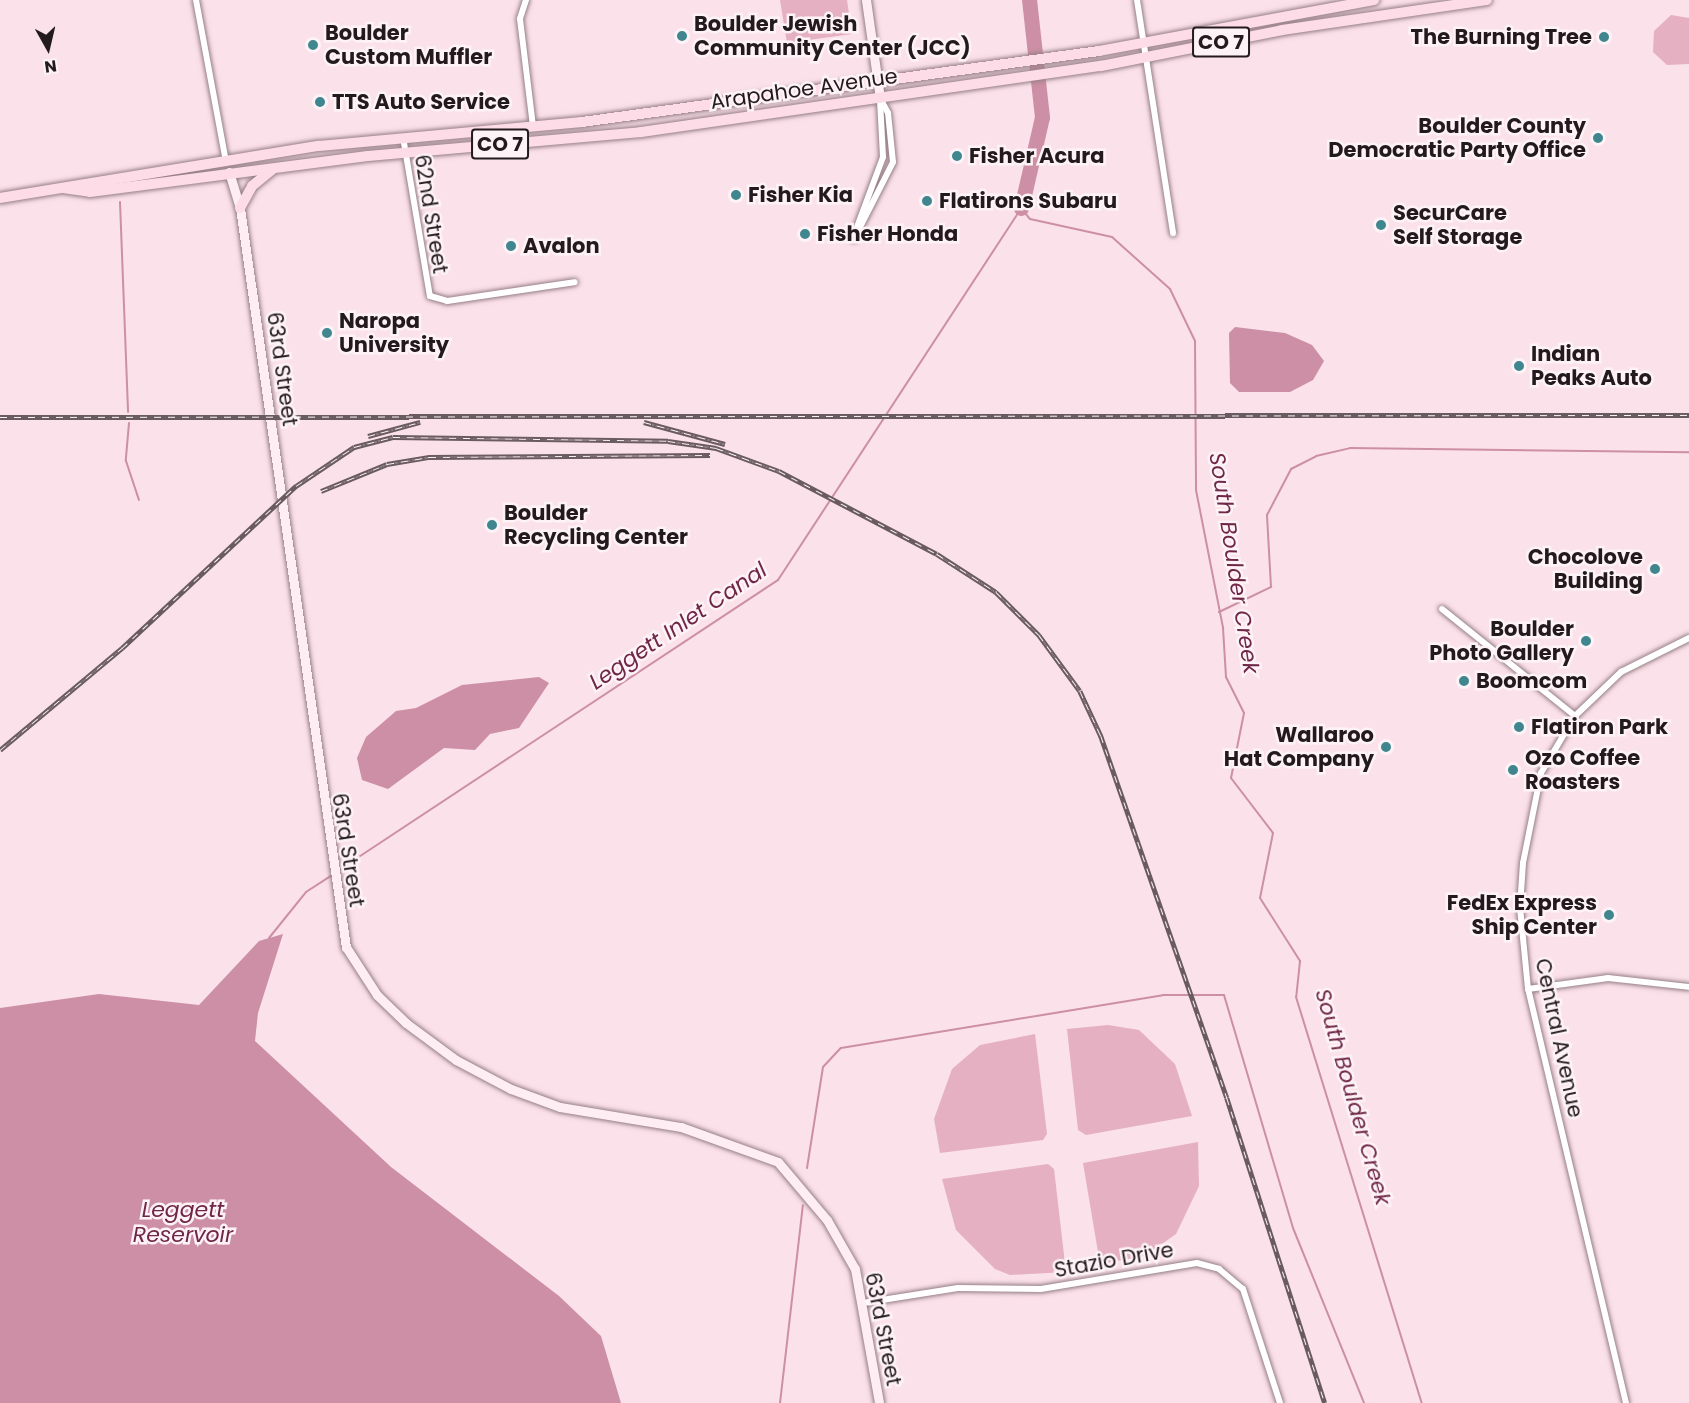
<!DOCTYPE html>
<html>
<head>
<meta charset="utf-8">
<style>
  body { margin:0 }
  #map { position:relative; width:1689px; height:1403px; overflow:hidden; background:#fbe1e9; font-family:Poppins,sans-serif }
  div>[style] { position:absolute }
  .green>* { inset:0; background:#e5b0c2 }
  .water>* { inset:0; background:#cc8fa5 }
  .stream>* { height:2px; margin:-1px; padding:0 1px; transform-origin:1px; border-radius:1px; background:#cc8fa5 }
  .river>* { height:15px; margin:-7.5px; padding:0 7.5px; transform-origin:7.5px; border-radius:7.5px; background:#cc8fa5 }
  .roads { filter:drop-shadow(0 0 2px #967f86) drop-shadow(0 0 2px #967f86) }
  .street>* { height:6px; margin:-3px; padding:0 3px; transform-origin:3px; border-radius:3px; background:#fff }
  .secondary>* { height:9px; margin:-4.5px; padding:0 4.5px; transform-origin:4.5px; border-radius:4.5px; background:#feeef3 }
  .primary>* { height:10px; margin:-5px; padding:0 5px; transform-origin:5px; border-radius:5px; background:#fddce7 }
  .rail>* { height:4.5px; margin-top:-2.25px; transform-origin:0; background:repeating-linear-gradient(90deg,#fdf3f6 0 7px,#695b5f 0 14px); box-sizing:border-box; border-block:2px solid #695b5f }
  .dots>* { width:16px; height:16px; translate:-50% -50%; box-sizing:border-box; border:3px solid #fdf3f6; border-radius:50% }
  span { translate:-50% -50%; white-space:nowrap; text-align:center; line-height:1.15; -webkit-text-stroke:5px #fdf3f6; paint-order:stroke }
  .shield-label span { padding:2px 4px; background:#fdf3f6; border:2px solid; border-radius:4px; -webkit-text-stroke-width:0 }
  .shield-label { font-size:20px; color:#231a1d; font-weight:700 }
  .poi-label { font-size:21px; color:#231a1d; font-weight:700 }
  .left { translate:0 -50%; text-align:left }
  .right { translate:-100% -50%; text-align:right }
  .street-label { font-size:21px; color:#231a1d }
  .water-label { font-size:22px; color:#702747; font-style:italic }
  .north { position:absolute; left:18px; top:18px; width:60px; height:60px; -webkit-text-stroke:4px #fdf3f6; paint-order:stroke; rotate:172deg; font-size:16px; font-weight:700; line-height:24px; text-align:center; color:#231a1d }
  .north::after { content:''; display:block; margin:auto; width:21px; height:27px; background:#231a1d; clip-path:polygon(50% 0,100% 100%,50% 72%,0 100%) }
</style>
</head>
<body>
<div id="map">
  <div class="green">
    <i style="clip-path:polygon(780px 0,847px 0,852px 34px,787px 43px)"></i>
    <i style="clip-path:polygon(1671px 15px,1689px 18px,1689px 64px,1667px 65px,1653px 52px,1654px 31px)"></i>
    <i style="clip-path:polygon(1108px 1025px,1139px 1030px,1175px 1064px,1192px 1116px,1086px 1135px,1078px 1130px,1067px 1029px)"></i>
    <i style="clip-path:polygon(1035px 1034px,1047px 1134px,1043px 1140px,940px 1153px,934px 1119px,952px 1069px,980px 1045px)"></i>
    <i style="clip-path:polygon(1198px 1142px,1199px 1186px,1176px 1234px,1145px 1256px,1100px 1264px,1083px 1163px)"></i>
    <i style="clip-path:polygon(1048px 1164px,1054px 1169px,1066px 1272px,1010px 1275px,995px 1269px,956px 1230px,942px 1179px)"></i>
  </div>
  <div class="water">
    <i style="clip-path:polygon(1235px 327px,1285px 333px,1312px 345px,1324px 361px,1313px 380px,1290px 392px,1239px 392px,1230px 383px,1229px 333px)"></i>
    <i style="clip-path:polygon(539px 677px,549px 683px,519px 728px,490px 734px,475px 750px,444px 748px,388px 789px,362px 780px,357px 758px,366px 737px,396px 711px,416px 708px,462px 685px)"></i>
    <i style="clip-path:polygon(283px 934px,258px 1013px,255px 1041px,391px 1167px,559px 1296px,601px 1336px,621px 1403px,0 1403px,0 1008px,99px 994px,199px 1005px,259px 941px)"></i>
  </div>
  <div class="stream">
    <i style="left:120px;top:202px;width:210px;rotate:87.8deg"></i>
    <i style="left:129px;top:423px;width:38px;rotate:95deg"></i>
    <i style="left:126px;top:461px;width:41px;rotate:71.6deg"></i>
    <i style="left:1219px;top:612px;width:58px;rotate:-25.7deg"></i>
    <i style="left:1271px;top:587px;width:72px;rotate:-93.2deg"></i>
    <i style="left:1267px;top:515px;width:52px;rotate:-62.4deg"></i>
    <i style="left:1291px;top:469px;width:28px;rotate:-27deg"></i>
    <i style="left:1316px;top:456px;width:35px;rotate:-13deg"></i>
    <i style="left:1350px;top:448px;width:339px;rotate:0.7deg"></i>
    <i style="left:339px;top:870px;width:526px;rotate:-33.45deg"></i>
    <i style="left:778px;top:580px;width:444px;rotate:-56.8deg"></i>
    <i style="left:1021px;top:208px;width:14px;rotate:51deg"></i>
    <i style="left:1030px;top:219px;width:84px;rotate:12.4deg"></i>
    <i style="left:1112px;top:237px;width:78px;rotate:41.9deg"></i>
    <i style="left:1170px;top:289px;width:58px;rotate:64.3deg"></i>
    <i style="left:1195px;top:341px;width:149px;rotate:89.6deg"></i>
    <i style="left:1196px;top:490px;width:141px;rotate:78.9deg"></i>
    <i style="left:1223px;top:628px;width:49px;rotate:86.5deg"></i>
    <i style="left:1226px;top:677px;width:40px;rotate:63.4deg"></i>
    <i style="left:1244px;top:713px;width:66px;rotate:101.3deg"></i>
    <i style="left:1231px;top:778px;width:69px;rotate:52.6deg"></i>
    <i style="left:1273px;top:833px;width:66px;rotate:101.3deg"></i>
    <i style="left:1260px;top:898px;width:75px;rotate:57.6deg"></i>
    <i style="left:1300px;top:961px;width:36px;rotate:96deg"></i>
    <i style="left:1296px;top:997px;width:425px;rotate:72.8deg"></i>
    <i style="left:269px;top:938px;width:59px;rotate:-51.2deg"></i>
    <i style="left:306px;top:892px;width:31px;rotate:-33deg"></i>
    <i style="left:807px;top:1168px;width:102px;rotate:-81deg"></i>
    <i style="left:823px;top:1067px;width:26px;rotate:-47deg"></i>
    <i style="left:841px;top:1048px;width:326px;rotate:-9.3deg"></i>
    <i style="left:1163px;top:995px;width:61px"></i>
    <i style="left:1224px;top:995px;width:243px;rotate:73.5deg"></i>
    <i style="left:1293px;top:1228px;width:189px;rotate:67.9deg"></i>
    <i style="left:780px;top:1403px;width:199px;rotate:-83.4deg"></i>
  </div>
  <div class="river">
    <i style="left:1021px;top:208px;width:93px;rotate:-77deg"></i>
    <i style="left:1042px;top:117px;width:118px;rotate:-96.3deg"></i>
  </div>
  <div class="roads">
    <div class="street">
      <i style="left:196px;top:0;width:165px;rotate:79.5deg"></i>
      <i style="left:526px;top:0;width:20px;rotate:108deg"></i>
      <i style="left:520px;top:19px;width:108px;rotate:83.1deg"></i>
      <i style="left:1137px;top:0;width:236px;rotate:81.2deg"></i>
      <i style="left:403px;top:137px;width:161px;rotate:80.4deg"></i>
      <i style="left:430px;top:296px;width:18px;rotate:16deg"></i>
      <i style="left:447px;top:301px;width:129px;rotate:-8.4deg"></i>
      <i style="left:854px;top:235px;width:83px;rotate:-69.6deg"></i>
      <i style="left:883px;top:157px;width:58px;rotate:-93deg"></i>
      <i style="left:854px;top:239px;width:86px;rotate:-63.1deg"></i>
      <i style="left:893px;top:162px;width:49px;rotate:-95.8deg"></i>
      <i style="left:888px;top:113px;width:17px;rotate:-118deg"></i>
      <i style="left:1442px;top:609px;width:171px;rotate:38.8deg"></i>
      <i style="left:1528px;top:989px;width:81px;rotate:-7.8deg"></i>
      <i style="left:1608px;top:978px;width:81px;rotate:6.3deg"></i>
      <i style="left:863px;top:1303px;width:96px;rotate:-9deg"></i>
      <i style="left:958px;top:1288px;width:83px;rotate:0.7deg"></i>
      <i style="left:1041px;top:1289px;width:158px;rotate:-9.5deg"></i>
      <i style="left:1197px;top:1263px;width:23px;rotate:15deg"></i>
      <i style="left:1219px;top:1269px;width:31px;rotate:40deg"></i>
      <i style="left:1243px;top:1289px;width:120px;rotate:72deg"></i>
      <i style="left:1626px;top:1403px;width:425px;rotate:-103.3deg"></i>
      <i style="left:1528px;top:989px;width:82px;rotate:-95.6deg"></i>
      <i style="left:1520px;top:907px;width:44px;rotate:-86.1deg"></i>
      <i style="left:1523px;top:863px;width:92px;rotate:-78.7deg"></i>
      <i style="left:1541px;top:773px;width:66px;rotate:-59.2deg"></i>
      <i style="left:1575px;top:716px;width:64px;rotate:-43.7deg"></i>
      <i style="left:1621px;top:672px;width:76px;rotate:-26.6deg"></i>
    </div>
    <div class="secondary">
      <i style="left:866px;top:0;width:99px;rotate:81.9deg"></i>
      <i style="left:229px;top:172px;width:38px;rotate:73deg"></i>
      <i style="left:240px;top:208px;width:747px;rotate:81.84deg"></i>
      <i style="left:346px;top:947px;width:57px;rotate:57.1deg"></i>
      <i style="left:377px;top:995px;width:40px;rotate:44deg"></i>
      <i style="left:406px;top:1023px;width:62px;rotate:36.5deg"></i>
      <i style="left:456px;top:1060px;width:62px;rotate:27.8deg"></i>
      <i style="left:511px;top:1089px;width:52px;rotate:20.2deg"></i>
      <i style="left:560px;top:1107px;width:123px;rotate:9.4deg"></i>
      <i style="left:681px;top:1127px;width:103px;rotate:19.8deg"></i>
      <i style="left:778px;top:1162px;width:76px;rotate:49.8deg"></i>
      <i style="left:827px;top:1220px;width:56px;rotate:60.3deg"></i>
      <i style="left:855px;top:1269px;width:136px;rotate:79.8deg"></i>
    </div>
    <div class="primary">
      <i style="left:63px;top:188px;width:27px;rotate:8deg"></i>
      <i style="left:90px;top:192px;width:280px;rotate:-7.4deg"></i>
      <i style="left:368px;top:156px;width:274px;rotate:-5deg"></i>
      <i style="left:641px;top:132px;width:465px;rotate:-8.2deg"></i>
      <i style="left:1101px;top:66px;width:185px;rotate:-11.2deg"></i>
      <i style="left:1282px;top:30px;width:207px;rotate:-8.3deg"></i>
      <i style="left:0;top:198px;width:323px;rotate:-9.3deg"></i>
      <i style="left:319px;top:146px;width:264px;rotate:-5.2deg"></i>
      <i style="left:582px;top:122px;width:522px;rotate:-7.82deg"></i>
      <i style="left:1099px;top:51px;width:280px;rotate:-10.5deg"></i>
      <i style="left:240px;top:208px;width:25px;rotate:-61deg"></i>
      <i style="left:252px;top:186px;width:26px;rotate:-39deg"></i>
    </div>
  </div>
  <div class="rail">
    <i style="left:0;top:417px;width:1689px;rotate:-0.07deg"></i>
    <i style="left:644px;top:422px;width:84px;rotate:15.2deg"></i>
    <i style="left:368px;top:436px;width:54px;rotate:-15.1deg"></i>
    <i style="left:321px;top:491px;width:71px;rotate:-22.2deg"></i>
    <i style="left:387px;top:464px;width:43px;rotate:-9.5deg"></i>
    <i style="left:429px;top:457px;width:281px;rotate:-0.4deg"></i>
    <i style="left:0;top:750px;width:159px;rotate:-39.9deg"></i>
    <i style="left:122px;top:648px;width:238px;rotate:-43deg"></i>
    <i style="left:296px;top:486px;width:70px;rotate:-33.9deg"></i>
    <i style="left:354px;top:447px;width:40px;rotate:-14.4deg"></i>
    <i style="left:393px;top:437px;width:275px;rotate:0.8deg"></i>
    <i style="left:668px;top:441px;width:49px;rotate:8.3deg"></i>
    <i style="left:716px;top:448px;width:67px;rotate:20.1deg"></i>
    <i style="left:779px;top:471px;width:178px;rotate:27.7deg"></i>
    <i style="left:937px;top:554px;width:70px;rotate:32.8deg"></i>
    <i style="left:996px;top:592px;width:61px;rotate:45deg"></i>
    <i style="left:1039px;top:635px;width:69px;rotate:53.8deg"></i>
    <i style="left:1080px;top:691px;width:50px;rotate:65deg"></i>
    <i style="left:1101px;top:736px;width:383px;rotate:70.8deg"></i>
    <i style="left:1227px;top:1098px;width:320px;rotate:72.2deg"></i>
  </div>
  <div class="dots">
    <i style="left:682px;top:36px;background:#3f868f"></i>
    <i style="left:1604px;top:37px;background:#3f868f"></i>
    <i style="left:313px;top:45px;background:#3f868f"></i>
    <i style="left:320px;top:102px;background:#3f868f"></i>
    <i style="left:1598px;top:138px;background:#3f868f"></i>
    <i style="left:957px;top:156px;background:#3f868f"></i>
    <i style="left:736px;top:195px;background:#3f868f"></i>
    <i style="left:927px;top:201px;background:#3f868f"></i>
    <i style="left:1381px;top:225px;background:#3f868f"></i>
    <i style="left:805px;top:234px;background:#3f868f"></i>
    <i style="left:511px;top:246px;background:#3f868f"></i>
    <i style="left:327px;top:333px;background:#3f868f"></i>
    <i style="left:1519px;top:366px;background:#3f868f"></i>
    <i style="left:492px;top:525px;background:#3f868f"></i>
    <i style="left:1655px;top:569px;background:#3f868f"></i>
    <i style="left:1586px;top:641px;background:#3f868f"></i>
    <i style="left:1464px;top:681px;background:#3f868f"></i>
    <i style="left:1519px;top:727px;background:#3f868f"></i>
    <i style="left:1386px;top:747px;background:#3f868f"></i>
    <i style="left:1513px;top:770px;background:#3f868f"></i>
    <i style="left:1609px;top:915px;background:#3f868f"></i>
  </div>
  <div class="shield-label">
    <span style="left:1221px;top:42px">CO 7</span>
    <span style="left:500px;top:144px">CO 7</span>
  </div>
  <div class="poi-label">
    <span class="left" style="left:694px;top:36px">Boulder Jewish<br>Community Center (JCC)</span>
    <span class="left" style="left:325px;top:45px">Boulder<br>Custom Muffler</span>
    <span class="right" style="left:1592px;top:37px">The Burning Tree</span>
    <span class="left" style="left:332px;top:102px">TTS Auto Service</span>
    <span class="right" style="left:1586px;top:138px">Boulder County<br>Democratic Party Office</span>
    <span class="left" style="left:969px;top:156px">Fisher Acura</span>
    <span class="left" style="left:748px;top:195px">Fisher Kia</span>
    <span class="left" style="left:939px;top:201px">Flatirons Subaru</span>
    <span class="left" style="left:1393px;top:225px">SecurCare<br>Self Storage</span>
    <span class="left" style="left:817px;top:234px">Fisher Honda</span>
    <span class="left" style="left:523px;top:246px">Avalon</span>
    <span class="left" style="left:339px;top:333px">Naropa<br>University</span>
    <span class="left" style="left:1531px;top:366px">Indian<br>Peaks Auto</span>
    <span class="left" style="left:504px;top:525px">Boulder<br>Recycling Center</span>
    <span class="right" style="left:1643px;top:569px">Chocolove<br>Building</span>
    <span class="right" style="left:1574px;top:641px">Boulder<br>Photo Gallery</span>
    <span class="left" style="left:1476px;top:681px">Boomcom</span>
    <span class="left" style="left:1531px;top:727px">Flatiron Park</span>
    <span class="right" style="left:1374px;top:747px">Wallaroo<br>Hat Company</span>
    <span class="left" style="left:1525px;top:770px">Ozo Coffee<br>Roasters</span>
    <span class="right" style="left:1597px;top:915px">FedEx Express<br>Ship Center</span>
  </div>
  <div class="street-label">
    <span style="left:804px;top:89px;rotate:-8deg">Arapahoe Avenue</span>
    <span style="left:431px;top:214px;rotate:81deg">62nd Street</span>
    <span style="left:282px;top:369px;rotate:82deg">63rd Street</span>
    <span style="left:348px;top:850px;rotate:81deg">63rd Street</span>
    <span style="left:1559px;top:1038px;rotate:78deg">Central Avenue</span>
    <span style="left:1114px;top:1260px;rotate:-10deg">Stazio Drive</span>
    <span style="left:883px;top:1329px;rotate:79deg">63rd Street</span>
  </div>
  <div class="water-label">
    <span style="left:1234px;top:563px;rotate:81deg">South Boulder Creek</span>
    <span style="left:678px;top:626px;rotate:-34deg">Leggett Inlet Canal</span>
    <span style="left:1353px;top:1097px;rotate:74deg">South Boulder Creek</span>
    <span style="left:183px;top:1222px">Leggett<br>Reservoir</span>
  </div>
  <div class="north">N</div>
</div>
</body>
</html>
